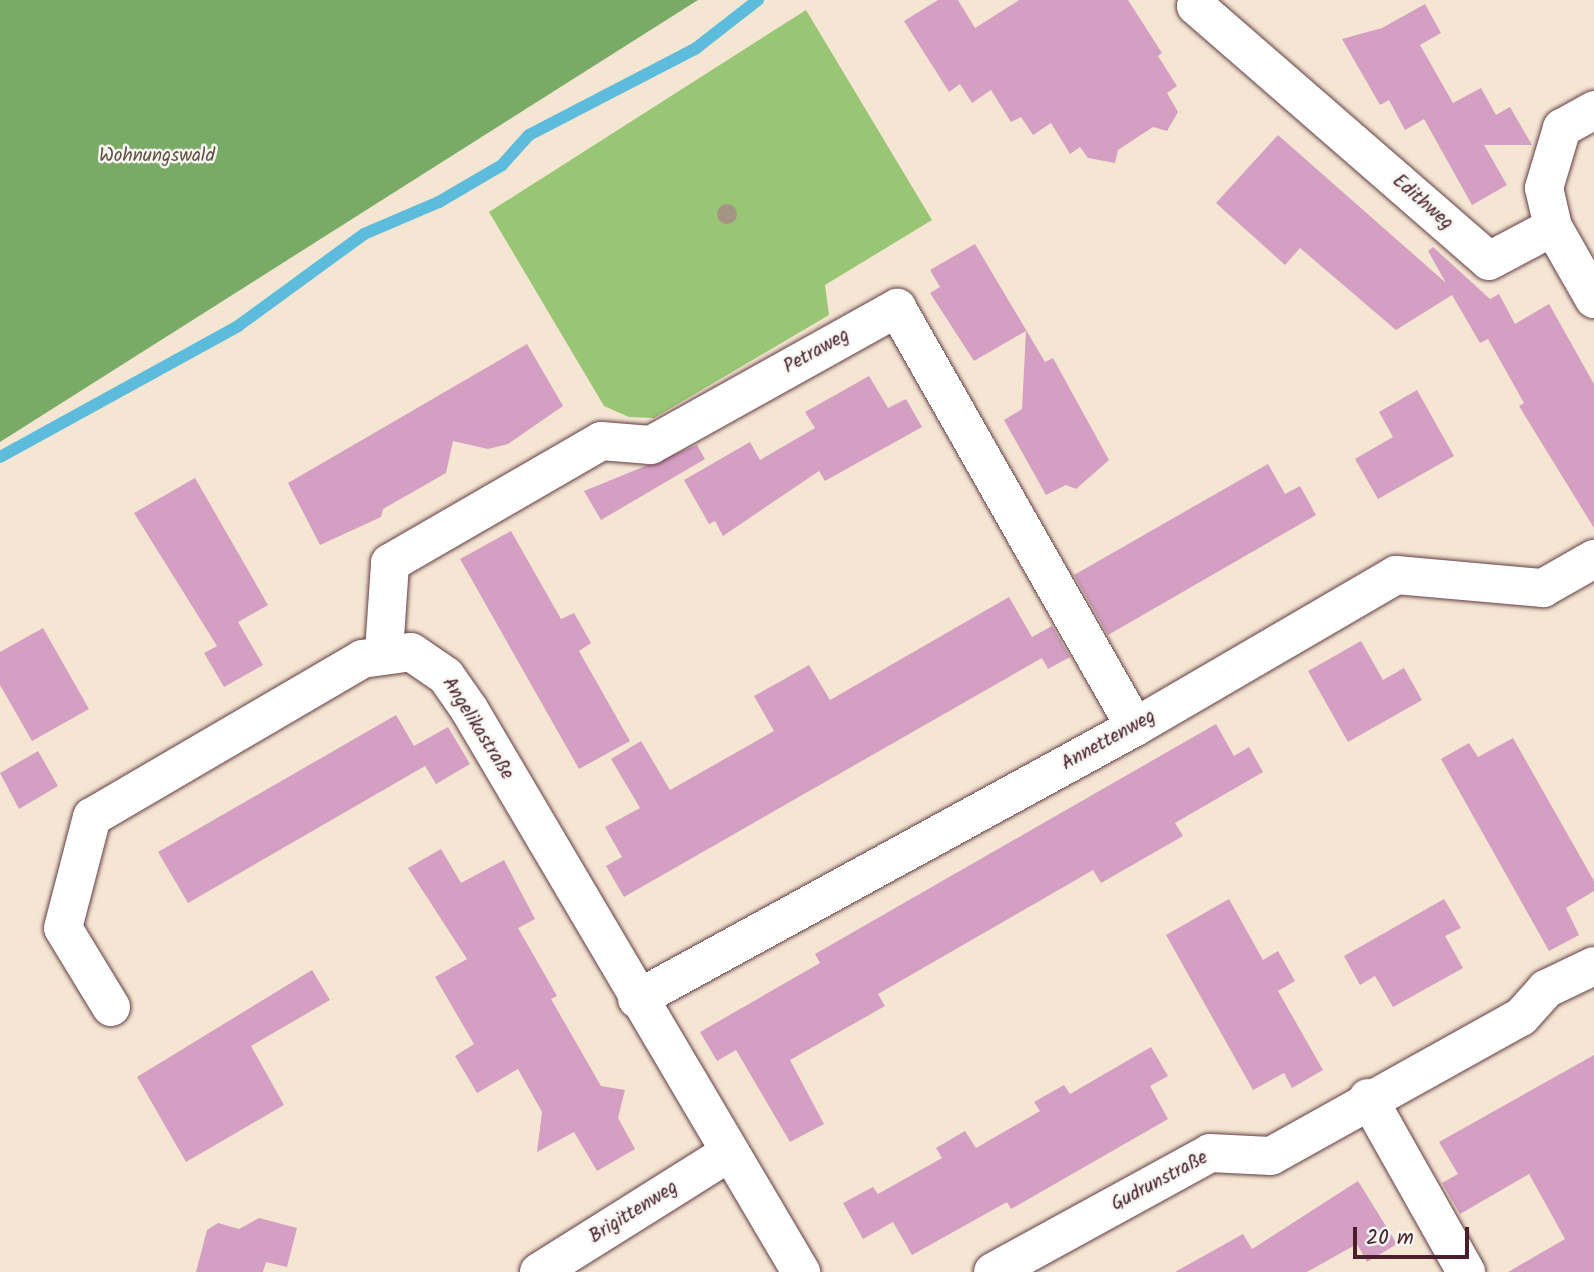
<!DOCTYPE html>
<html>
<head>
<meta charset="utf-8">
<style>
  body { margin:0 }
  #map { position:relative; width:1594px; height:1272px; overflow:hidden; background:#f5e6d3; font-family:Kalam,sans-serif }
  div>[style] { position:absolute }
  .green>* { inset:0; background:#98c675 }
  .forest>* { inset:0; background:#7aab66 }
  .stream>* { height:12px; margin:-6px; padding:0 6px; transform-origin:6px; border-radius:6px; background:#5dbcdb }
  .building>* { inset:0; background:#d49fc3 }
  .roads { filter:drop-shadow(0 0 2px #643d44) drop-shadow(0 0 2px #643d44) }
  .street>* { height:38px; margin:-19px; padding:0 19px; transform-origin:19px; border-radius:19px; background:#fff }
  .trees>* { width:20px; height:20px; margin:-10px; border-radius:50%; background:#a49483 }
  span { translate:-50% -50%; white-space:nowrap; text-align:center; line-height:1.15; -webkit-text-stroke:5px #f6f6f2; paint-order:stroke }
  .park-label { font-size:19px; color:#615141 }
  .street-label { font-size:19px; color:#4a1f2b }
  .scale { position:absolute; left:1353px; top:1227px; width:116px; height:32px; box-sizing:border-box; border:4px solid #4a1f2b; border-top:0; padding-left:9px; font-size:21px; line-height:24px; white-space:nowrap; color:#4a1f2b; -webkit-text-stroke:5px #f6f6f2; paint-order:stroke }
</style>
</head>
<body>
<div id="map">
  <div class="green">
    <i style="clip-path:polygon(806px 10px,932px 220px,825px 285px,829px 315px,654px 418px,629px 417px,604px 406px,489px 212px)"></i>
  </div>
  <div class="forest">
    <i style="clip-path:polygon(0 0,698px 0,0 442px)"></i>
  </div>
  <div class="stream">
    <i style="left:0;top:457px;width:272px;rotate:-28.8deg"></i>
    <i style="left:238px;top:326px;width:156px;rotate:-36.1deg"></i>
    <i style="left:364px;top:234px;width:82px;rotate:-23.1deg"></i>
    <i style="left:439px;top:202px;width:73px;rotate:-30.4deg"></i>
    <i style="left:502px;top:165px;width:40px;rotate:-48deg"></i>
    <i style="left:529px;top:135px;width:187px;rotate:-27.4deg"></i>
    <i style="left:695px;top:49px;width:80px;rotate:-37.9deg"></i>
  </div>
  <div class="building">
    <i style="clip-path:polygon(938px 0,958px 0,975px 28px,1019px 0,1128px 0,1162px 53px,1158px 56px,1177px 86px,1167px 93px,1178px 112px,1167px 131px,1153px 127px,1118px 150px,1115px 163px,1088px 158px,1080px 147px,1070px 154px,1051px 123px,1033px 135px,1021px 117px,1011px 122px,991px 90px,972px 103px,960px 84px,949px 92px,904px 21px)"></i>
    <i style="clip-path:polygon(1425px 4px,1441px 33px,1420px 45px,1453px 103px,1481px 88px,1496px 115px,1510px 107px,1532px 145px,1484px 145px,1507px 185px,1472px 205px,1424px 119px,1405px 130px,1389px 100px,1380px 105px,1342px 39px,1382px 28px)"></i>
    <i style="clip-path:polygon(1278px 135px,1446px 283px,1428px 251px,1433px 247px,1490px 299px,1499px 294px,1515px 324px,1549px 304px,1594px 384px,1594px 528px,1519px 406px,1524px 403px,1488px 339px,1480px 343px,1452px 295px,1396px 330px,1300px 248px,1285px 265px,1216px 203px)"></i>
    <i style="clip-path:polygon(975px 244px,1045px 362px,1053px 358px,1109px 460px,1076px 489px,1066px 485px,1046px 495px,1004px 420px,1022px 409px,1026px 331px,974px 361px,930px 293px,940px 287px,930px 270px)"></i>
    <i style="clip-path:polygon(527px 344px,563px 406px,508px 444px,488px 449px,453px 441px,446px 473px,383px 509px,381px 517px,320px 545px,288px 483px)"></i>
    <i style="clip-path:polygon(869px 376px,888px 408px,906px 399px,922px 427px,825px 481px,819px 471px,723px 536px,715px 521px,709px 524px,684px 480px,750px 442px,760px 460px,815px 428px,805px 412px)"></i>
    <i style="clip-path:polygon(1417px 390px,1454px 456px,1378px 499px,1355px 459px,1393px 437px,1379px 412px)"></i>
    <i style="clip-path:polygon(697px 445px,705px 459px,601px 520px,584px 491px)"></i>
    <i style="clip-path:polygon(1268px 464px,1285px 494px,1300px 486px,1316px 515px,1108px 635px,1074px 575px)"></i>
    <i style="clip-path:polygon(195px 478px,268px 605px,238px 622px,263px 665px,224px 687px,204px 653px,217px 646px,134px 513px)"></i>
    <i style="clip-path:polygon(511px 531px,561px 619px,574px 613px,591px 643px,579px 651px,630px 741px,579px 769px,460px 559px)"></i>
    <i style="clip-path:polygon(1009px 597px,1032px 637px,1052px 626px,1070px 657px,1048px 669px,1042px 658px,624px 897px,606px 866px,622px 857px,605px 827px,640px 808px,611px 759px,641px 741px,670px 790px,774px 731px,754px 696px,781px 681px,809px 665px,830px 700px)"></i>
    <i style="clip-path:polygon(43px 628px,89px 709px,32px 741px,0 685px,0 652px)"></i>
    <i style="clip-path:polygon(1361px 641px,1383px 680px,1404px 668px,1422px 700px,1348px 742px,1308px 671px)"></i>
    <i style="clip-path:polygon(396px 715px,414px 746px,448px 727px,470px 764px,436px 784px,425px 766px,188px 903px,158px 852px)"></i>
    <i style="clip-path:polygon(1216px 724px,1234px 756px,1249px 747px,1263px 772px,1175px 823px,1183px 836px,1101px 883px,1093px 870px,878px 994px,885px 1006px,790px 1060px,824px 1124px,790px 1142px,736px 1050px,717px 1061px,700px 1032px,820px 963px,815px 954px)"></i>
    <i style="clip-path:polygon(1513px 738px,1594px 881px,1594px 891px,1566px 908px,1579px 935px,1549px 951px,1441px 759px,1469px 743px,1478px 757px)"></i>
    <i style="clip-path:polygon(38px 751px,58px 786px,19px 809px,0 773px)"></i>
    <i style="clip-path:polygon(441px 849px,461px 883px,504px 860px,535px 919px,518px 928px,557px 996px,551px 999px,601px 1086px,625px 1090px,618px 1118px,635px 1149px,597px 1171px,574px 1132px,537px 1152px,542px 1112px,518px 1069px,477px 1093px,455px 1056px,474px 1044px,435px 977px,467px 959px,408px 868px)"></i>
    <i style="clip-path:polygon(1229px 899px,1263px 960px,1278px 951px,1295px 981px,1278px 991px,1323px 1070px,1292px 1088px,1284px 1073px,1253px 1090px,1166px 935px)"></i>
    <i style="clip-path:polygon(1444px 899px,1461px 928px,1445px 936px,1463px 968px,1393px 1007px,1375px 976px,1360px 985px,1344px 956px)"></i>
    <i style="clip-path:polygon(312px 970px,330px 1000px,251px 1046px,284px 1105px,186px 1162px,137px 1077px)"></i>
    <i style="clip-path:polygon(1151px 1047px,1168px 1076px,1150px 1086px,1168px 1119px,1011px 1209px,1007px 1202px,912px 1255px,893px 1222px,863px 1239px,843px 1203px,873px 1187px,878px 1194px,942px 1158px,936px 1148px,965px 1131px,976px 1148px,1040px 1111px,1034px 1102px,1064px 1085px,1070px 1094px)"></i>
    <i style="clip-path:polygon(1594px 1055px,1594px 1272px,1508px 1272px,1565px 1239px,1529px 1174px,1460px 1214px,1442px 1183px,1458px 1174px,1439px 1142px)"></i>
    <i style="clip-path:polygon(1358px 1181px,1397px 1244px,1367px 1262px,1357px 1244px,1307px 1272px,1175px 1272px,1243px 1234px,1252px 1249px)"></i>
    <i style="clip-path:polygon(259px 1218px,297px 1228px,287px 1267px,266px 1262px,263px 1272px,196px 1272px,207px 1230px,218px 1223px,239px 1229px)"></i>
  </div>
  <div class="roads">
    <div class="street">
      <i style="left:1198px;top:0;width:6px;rotate:108deg"></i>
      <i style="left:1196px;top:6px;width:388px;rotate:41deg"></i>
      <i style="left:1489px;top:261px;width:72px;rotate:-28deg"></i>
      <i style="left:1553px;top:227px;width:40px;rotate:-103deg"></i>
      <i style="left:1544px;top:188px;width:63px;rotate:-73.3deg"></i>
      <i style="left:1562px;top:128px;width:37px;rotate:-29deg"></i>
      <i style="left:1553px;top:227px;width:83px;rotate:60.3deg"></i>
      <i style="left:384px;top:652px;width:89px;rotate:-86.1deg"></i>
      <i style="left:390px;top:563px;width:244px;rotate:-30deg"></i>
      <i style="left:601px;top:441px;width:50px;rotate:4.6deg"></i>
      <i style="left:651px;top:445px;width:282px;rotate:-29.1deg"></i>
      <i style="left:897px;top:308px;width:482px;rotate:60.4deg"></i>
      <i style="left:637px;top:999px;width:567px;rotate:-28.64deg"></i>
      <i style="left:1135px;top:727px;width:302px;rotate:-30.2deg"></i>
      <i style="left:1396px;top:575px;width:148px;rotate:5.1deg"></i>
      <i style="left:1543px;top:588px;width:59px;rotate:-29.6deg"></i>
      <i style="left:111px;top:1007px;width:92px;rotate:-121.3deg"></i>
      <i style="left:63px;top:928px;width:115px;rotate:-75.4deg"></i>
      <i style="left:92px;top:817px;width:313px;rotate:-30.3deg"></i>
      <i style="left:362px;top:659px;width:49px;rotate:-8.1deg"></i>
      <i style="left:411px;top:652px;width:42px;rotate:34.4deg"></i>
      <i style="left:446px;top:676px;width:40px;rotate:55.1deg"></i>
      <i style="left:469px;top:709px;width:654px;rotate:59.47deg"></i>
      <i style="left:1368px;top:1098px;width:200px;rotate:60.6deg"></i>
      <i style="left:539px;top:1272px;width:224px;rotate:-32.1deg"></i>
      <i style="left:993px;top:1272px;width:247px;rotate:-28.7deg"></i>
      <i style="left:1210px;top:1153px;width:61px;rotate:2.8deg"></i>
      <i style="left:1271px;top:1156px;width:286px;rotate:-29.1deg"></i>
      <i style="left:1521px;top:1017px;width:38px;rotate:-48deg"></i>
      <i style="left:1546px;top:989px;width:53px;rotate:-25.6deg"></i>
    </div>
  </div>
  <div class="trees">
    <i style="left:727px;top:214px"></i>
  </div>
  <div class="park-label">
    <span style="left:157px;top:157px">Wohnungswald</span>
  </div>
  <div class="street-label">
    <span style="left:1422px;top:203px;rotate:41deg">Edithweg</span>
    <span style="left:817px;top:352px;rotate:-29deg">Petraweg</span>
    <span style="left:477px;top:729px;rotate:58deg">Angelikastraße</span>
    <span style="left:1109px;top:741px;rotate:-29deg">Annettenweg</span>
    <span style="left:1160px;top:1182px;rotate:-28deg">Gudrunstraße</span>
    <span style="left:634px;top:1213px;rotate:-32deg">Brigittenweg</span>
  </div>
  <div class="scale">20 m</div>
</div>
</body>
</html>
